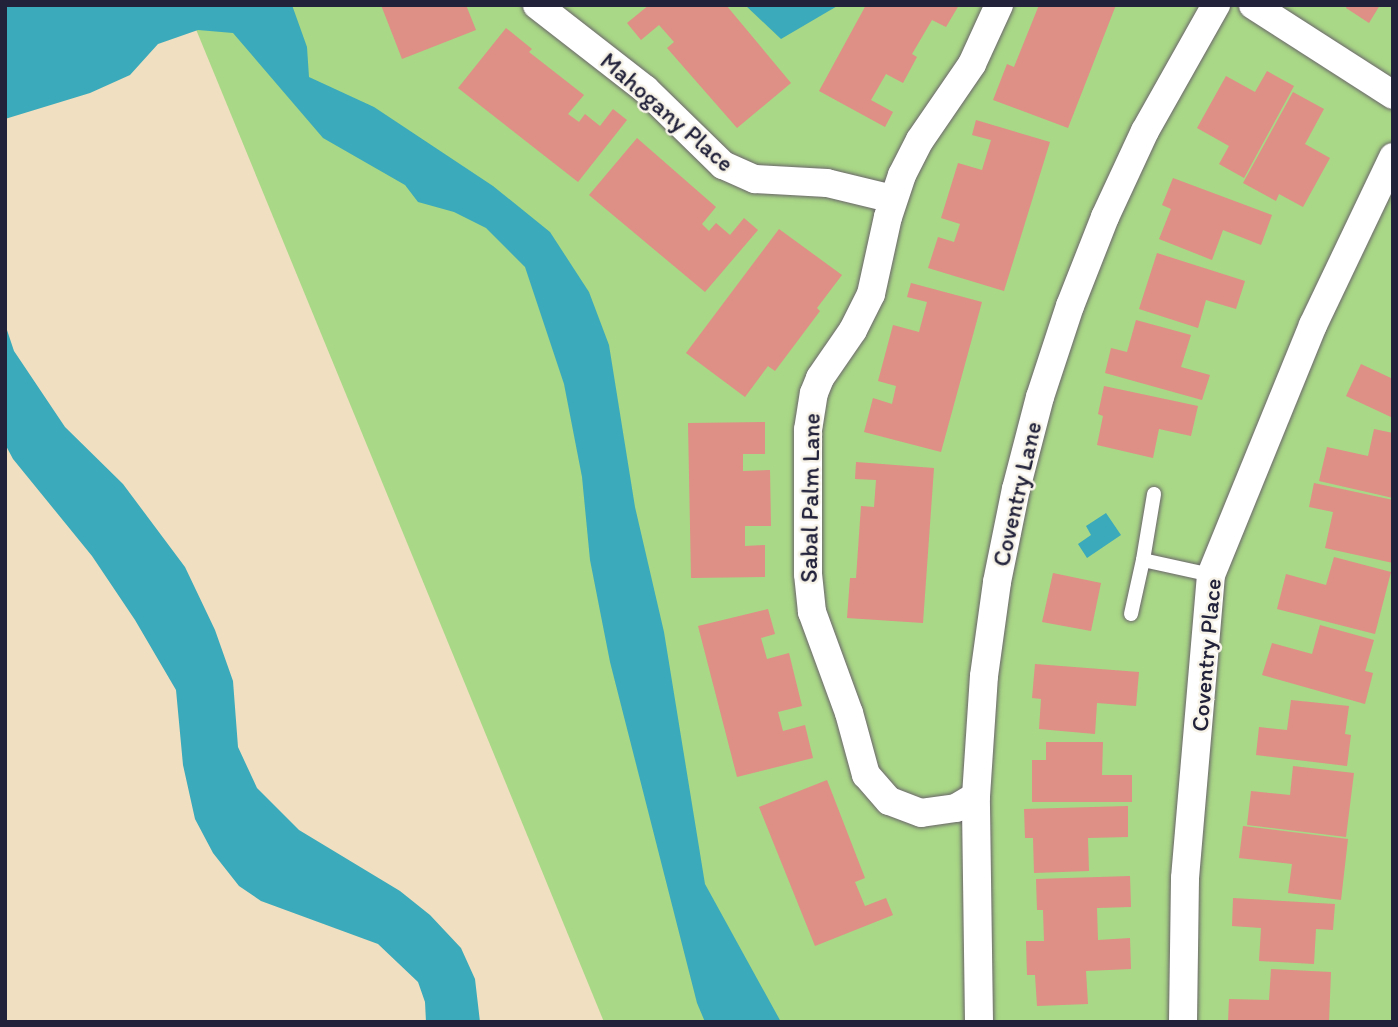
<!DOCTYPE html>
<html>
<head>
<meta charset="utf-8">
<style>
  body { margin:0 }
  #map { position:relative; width:1398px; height:1027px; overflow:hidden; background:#f0dfc0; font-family:Itim,sans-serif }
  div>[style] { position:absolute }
  .green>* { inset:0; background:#a9d886 }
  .water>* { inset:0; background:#3baaba }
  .building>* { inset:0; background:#de8f86 }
  .roads { filter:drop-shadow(0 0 2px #6a646a) drop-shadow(0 0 2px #6a646a) }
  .lane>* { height:14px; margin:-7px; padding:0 7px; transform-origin:7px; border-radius:7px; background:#fff }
  .street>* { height:28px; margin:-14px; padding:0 14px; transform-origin:14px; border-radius:14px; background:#fff }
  span { translate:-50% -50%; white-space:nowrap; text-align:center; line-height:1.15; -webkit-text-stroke:5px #f7f3e8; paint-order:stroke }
  .street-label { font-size:24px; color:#22223b }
  .frame { position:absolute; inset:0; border:7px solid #22223b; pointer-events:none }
</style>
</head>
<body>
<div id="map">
  <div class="green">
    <i style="clip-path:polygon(186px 5px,1393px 5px,1393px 1022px,604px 1022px)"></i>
  </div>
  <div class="water">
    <i style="clip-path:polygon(5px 5px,292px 5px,307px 47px,309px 77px,374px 107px,493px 186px,550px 232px,589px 292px,609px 345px,635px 507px,664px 632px,705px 884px,781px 1022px,705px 1022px,697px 1003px,610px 662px,590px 560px,582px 477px,564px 384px,525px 267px,486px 228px,454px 212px,418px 202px,405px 185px,323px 138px,233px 33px,198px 30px,158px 44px,130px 75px,90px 93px,5px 119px)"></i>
    <i style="clip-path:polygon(745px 5px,839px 5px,781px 39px)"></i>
    <i style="clip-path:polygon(5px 324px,14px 351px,65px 427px,123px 484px,185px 567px,215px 630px,233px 681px,238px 747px,257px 788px,299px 830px,400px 891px,430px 915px,461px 948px,475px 979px,480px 1022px,426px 1022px,425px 1002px,418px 982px,378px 944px,261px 901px,239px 886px,213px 853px,195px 819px,183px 765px,176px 690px,135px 620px,92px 556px,13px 459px,5px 444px)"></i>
    <i style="clip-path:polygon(1106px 513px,1121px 535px,1087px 558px,1078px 544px,1091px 535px,1086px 526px)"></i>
  </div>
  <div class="building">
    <i style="clip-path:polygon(381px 5px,466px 5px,476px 30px,402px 59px)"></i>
    <i style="clip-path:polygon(649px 5px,726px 5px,791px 83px,737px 128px,667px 48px,674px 42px,659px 25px,641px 40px,627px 23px)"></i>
    <i style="clip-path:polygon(866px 5px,959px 5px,946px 27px,932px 20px,912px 54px,917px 57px,903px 83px,886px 74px,871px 100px,893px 112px,885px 127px,819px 91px)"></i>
    <i style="clip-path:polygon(1039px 5px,1116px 5px,1068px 128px,993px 100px,1007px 64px,1014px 67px)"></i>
    <i style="clip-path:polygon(1347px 5px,1380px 5px,1369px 23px,1346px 8px)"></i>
    <i style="clip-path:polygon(506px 28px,532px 49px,529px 52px,584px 95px,568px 114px,579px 122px,585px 114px,600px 126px,613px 109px,627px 120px,578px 182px,458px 88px)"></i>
    <i style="clip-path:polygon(1267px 71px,1294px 86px,1244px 178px,1219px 164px,1229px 146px,1197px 128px,1226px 76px,1255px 92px)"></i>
    <i style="clip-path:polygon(1293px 92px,1324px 109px,1305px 144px,1330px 158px,1303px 207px,1279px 194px,1276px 201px,1243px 183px)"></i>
    <i style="clip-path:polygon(976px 120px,1050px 142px,1004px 291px,928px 268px,938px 237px,954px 242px,960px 224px,941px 218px,958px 163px,982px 170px,991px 140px,972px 135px)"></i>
    <i style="clip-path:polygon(637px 138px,716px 207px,702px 224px,709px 231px,716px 223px,730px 235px,744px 218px,758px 230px,705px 292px,589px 195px)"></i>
    <i style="clip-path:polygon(1173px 178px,1272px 215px,1261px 245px,1223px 230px,1212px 260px,1159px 239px,1171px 209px,1162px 205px)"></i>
    <i style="clip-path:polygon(779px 229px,842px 275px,817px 308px,820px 311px,775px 371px,768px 366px,745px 397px,686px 353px)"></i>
    <i style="clip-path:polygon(1157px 253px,1245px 281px,1236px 309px,1206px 300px,1198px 328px,1139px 309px)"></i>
    <i style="clip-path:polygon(911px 283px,982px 302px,941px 452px,864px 432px,873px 398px,892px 404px,896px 386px,878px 381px,893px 325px,919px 332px,927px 302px,907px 297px)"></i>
    <i style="clip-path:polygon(1136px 320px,1191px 335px,1181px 367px,1210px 375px,1202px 400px,1105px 373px,1111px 348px,1127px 352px)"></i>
    <i style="clip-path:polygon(1361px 364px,1393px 379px,1393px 418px,1346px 396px)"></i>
    <i style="clip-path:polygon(1104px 386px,1198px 406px,1191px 436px,1159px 429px,1153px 458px,1097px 445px,1103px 416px,1098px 414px)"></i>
    <i style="clip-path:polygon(765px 422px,765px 454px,743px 454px,743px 471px,770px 470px,771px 526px,745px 526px,745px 546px,765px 545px,765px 577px,691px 578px,688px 423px)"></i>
    <i style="clip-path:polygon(1374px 429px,1393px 433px,1393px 498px,1319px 481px,1327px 447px,1368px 456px)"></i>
    <i style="clip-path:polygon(856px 462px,934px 468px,923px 623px,847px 618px,850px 578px,856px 578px,861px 506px,874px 507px,876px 480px,855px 479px)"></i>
    <i style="clip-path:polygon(1314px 483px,1393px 500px,1393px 563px,1325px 548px,1333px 512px,1309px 507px)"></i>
    <i style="clip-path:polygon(1334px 557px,1391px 572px,1375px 634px,1277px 609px,1286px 574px,1326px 585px)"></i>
    <i style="clip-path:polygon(1053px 573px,1101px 583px,1091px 631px,1042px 622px)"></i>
    <i style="clip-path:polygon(768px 609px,775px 634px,761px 638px,767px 659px,789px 653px,802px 706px,778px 712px,783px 731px,805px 725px,813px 758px,737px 777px,698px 626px)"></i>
    <i style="clip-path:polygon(1320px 625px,1374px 640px,1365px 671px,1373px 673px,1365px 704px,1262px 675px,1272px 643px,1312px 654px)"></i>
    <i style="clip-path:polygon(1035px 664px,1139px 672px,1136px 706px,1097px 703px,1095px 734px,1039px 729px,1041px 699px,1032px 698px)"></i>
    <i style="clip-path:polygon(1291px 700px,1349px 706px,1345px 734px,1351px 735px,1347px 766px,1256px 755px,1259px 727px,1287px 730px)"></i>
    <i style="clip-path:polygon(1046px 742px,1103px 742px,1102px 775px,1132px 775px,1132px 802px,1032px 802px,1032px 760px,1046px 760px)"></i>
    <i style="clip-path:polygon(1293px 766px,1354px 773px,1346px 837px,1247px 825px,1251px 791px,1290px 795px)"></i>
    <i style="clip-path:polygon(827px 780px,865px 878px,855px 882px,865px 906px,886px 898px,893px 915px,815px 946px,759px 807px)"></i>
    <i style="clip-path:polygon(1128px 806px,1128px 837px,1088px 838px,1089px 871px,1034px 873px,1033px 838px,1025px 838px,1024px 809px)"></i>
    <i style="clip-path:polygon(1243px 826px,1348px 839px,1341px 900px,1288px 893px,1292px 864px,1239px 858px)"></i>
    <i style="clip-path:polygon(1130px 876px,1131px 907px,1097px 908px,1098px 940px,1130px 938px,1131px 969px,1086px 971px,1088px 1004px,1037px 1006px,1035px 975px,1027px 975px,1026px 941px,1044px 941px,1043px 910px,1037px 910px,1036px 879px)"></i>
    <i style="clip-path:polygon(1233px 898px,1335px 904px,1333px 930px,1316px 929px,1314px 964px,1259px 961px,1261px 928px,1232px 926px)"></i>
    <i style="clip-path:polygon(1271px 969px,1331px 972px,1329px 1022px,1228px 1022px,1229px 999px,1269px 1000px)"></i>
  </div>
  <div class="roads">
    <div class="lane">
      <i style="left:1143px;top:560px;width:67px;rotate:-80.5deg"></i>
      <i style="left:1131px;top:614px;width:55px;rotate:-77.5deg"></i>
      <i style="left:1143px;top:560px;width:70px;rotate:12.4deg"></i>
    </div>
    <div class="street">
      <i style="left:537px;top:5px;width:137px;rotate:37.9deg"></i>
      <i style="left:645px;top:89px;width:109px;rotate:44.3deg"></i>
      <i style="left:723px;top:165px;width:35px;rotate:24deg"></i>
      <i style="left:755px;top:179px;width:72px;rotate:3.2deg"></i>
      <i style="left:827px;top:183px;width:68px;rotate:13.6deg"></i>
      <i style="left:1253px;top:5px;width:166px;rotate:32.7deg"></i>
      <i style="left:976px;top:796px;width:23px;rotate:149deg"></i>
      <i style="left:956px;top:808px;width:35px;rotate:172deg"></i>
      <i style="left:921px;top:813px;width:34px;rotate:-159deg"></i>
      <i style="left:889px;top:801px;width:35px;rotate:-131deg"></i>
      <i style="left:866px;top:775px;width:64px;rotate:-105.3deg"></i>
      <i style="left:849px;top:713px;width:108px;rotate:-110.1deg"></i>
      <i style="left:812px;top:612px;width:38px;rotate:-96deg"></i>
      <i style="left:808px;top:574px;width:144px;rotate:-90deg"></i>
      <i style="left:808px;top:430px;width:37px;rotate:-81deg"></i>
      <i style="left:814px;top:393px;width:16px;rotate:-68deg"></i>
      <i style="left:820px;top:378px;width:58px;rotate:-55.5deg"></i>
      <i style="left:853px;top:330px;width:40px;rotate:-63.4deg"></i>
      <i style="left:871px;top:294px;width:79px;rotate:-77.6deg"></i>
      <i style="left:888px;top:217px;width:44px;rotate:-71.6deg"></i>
      <i style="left:902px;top:175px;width:39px;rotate:-63deg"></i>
      <i style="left:920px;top:140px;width:92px;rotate:-55.6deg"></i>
      <i style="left:972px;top:64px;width:65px;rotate:-65.4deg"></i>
      <i style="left:979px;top:1022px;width:226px;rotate:-90.8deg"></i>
      <i style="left:976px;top:796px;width:120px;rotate:-86.2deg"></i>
      <i style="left:984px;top:676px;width:95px;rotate:-82.1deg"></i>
      <i style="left:997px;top:582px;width:95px;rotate:-78.5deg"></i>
      <i style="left:1016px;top:489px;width:95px;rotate:-75.4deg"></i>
      <i style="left:1040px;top:397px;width:96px;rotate:-71.8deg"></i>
      <i style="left:1070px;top:306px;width:96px;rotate:-68.5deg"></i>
      <i style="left:1105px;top:217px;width:95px;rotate:-65.1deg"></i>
      <i style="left:1145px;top:131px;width:145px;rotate:-60.6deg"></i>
      <i style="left:1183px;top:1022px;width:144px;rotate:-89.2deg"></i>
      <i style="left:1185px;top:878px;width:304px;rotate:-85.1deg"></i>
      <i style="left:1211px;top:575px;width:270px;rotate:-67.8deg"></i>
      <i style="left:1313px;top:325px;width:186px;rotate:-64.5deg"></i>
    </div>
  </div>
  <div class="street-label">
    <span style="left:667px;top:112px;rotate:41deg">Mahogany Place</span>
    <span style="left:1017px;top:494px;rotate:-77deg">Coventry Lane</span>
    <span style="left:810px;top:498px;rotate:-89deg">Sabal Palm Lane</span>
    <span style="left:1206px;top:655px;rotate:-85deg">Coventry Place</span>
  </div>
  <div class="frame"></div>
</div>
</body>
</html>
